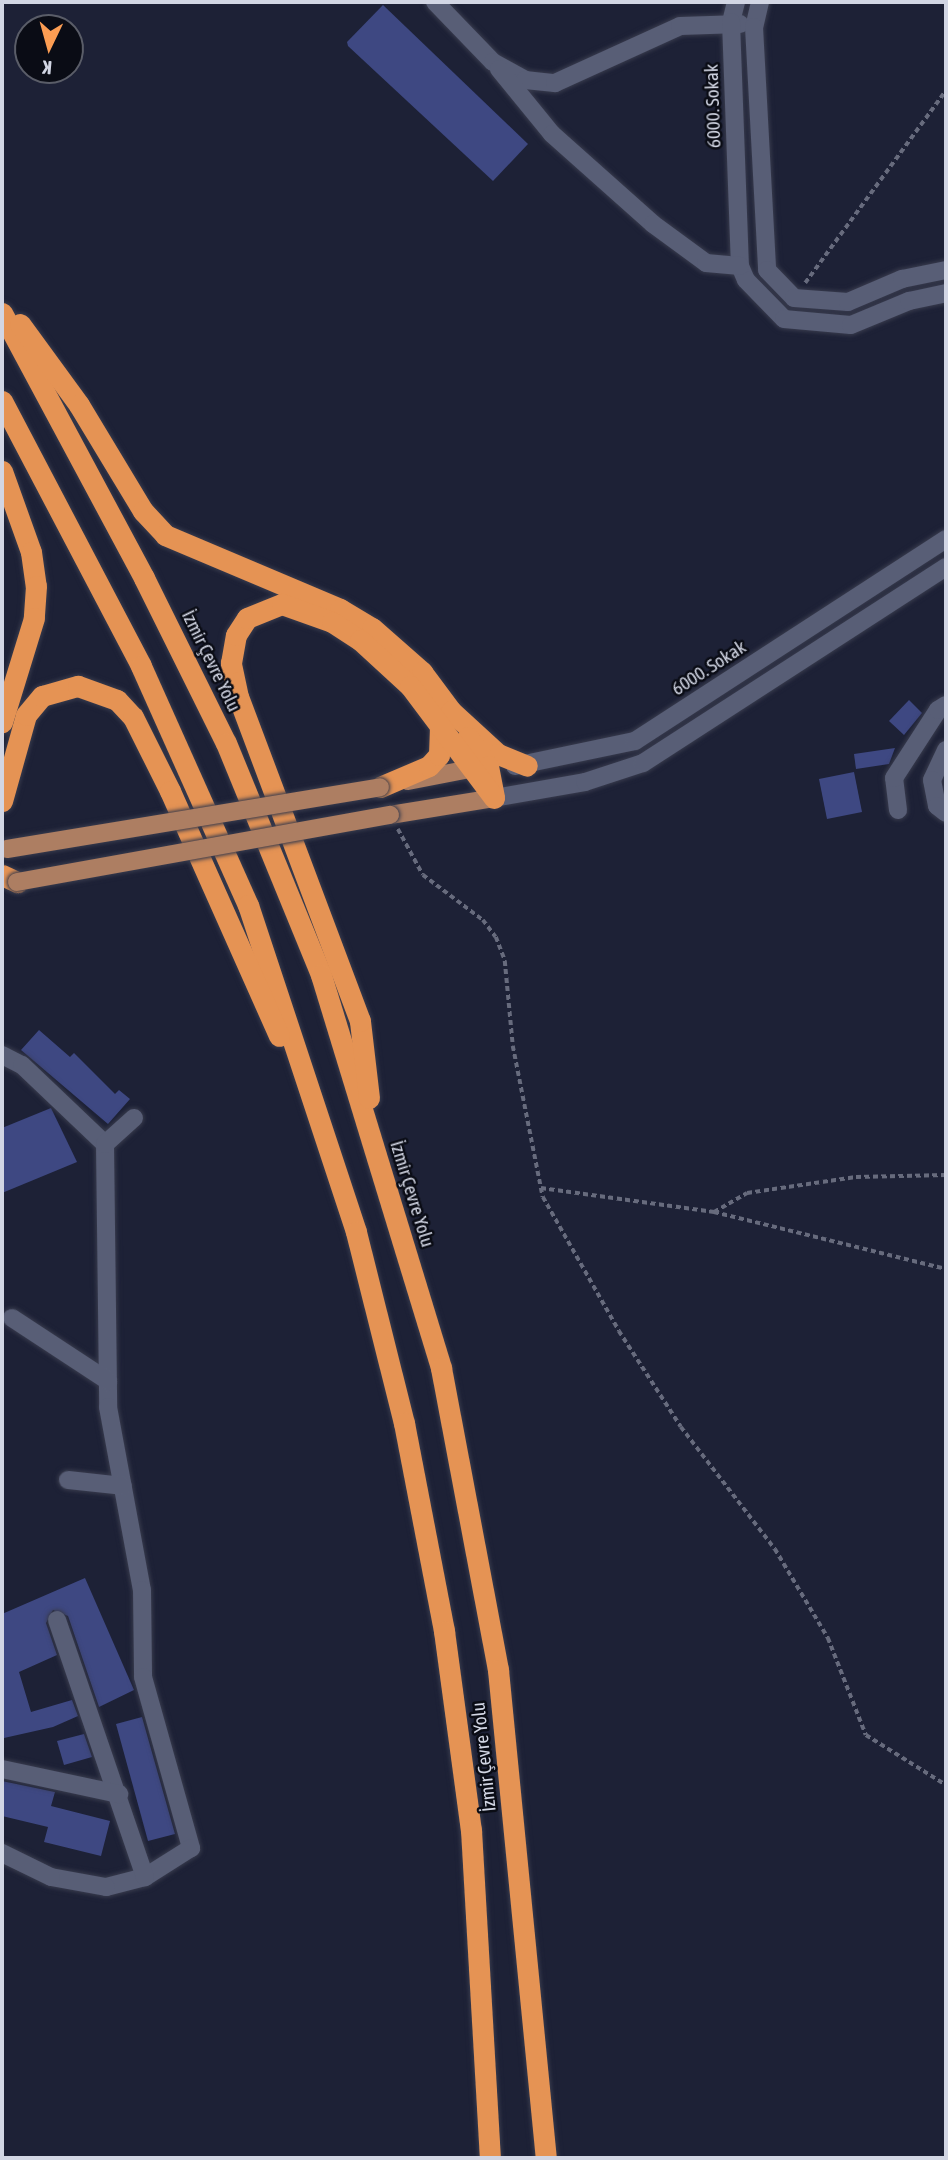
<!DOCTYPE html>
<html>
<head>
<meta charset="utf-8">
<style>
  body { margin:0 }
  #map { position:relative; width:948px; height:2160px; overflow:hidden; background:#1d2136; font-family:"Asap Condensed",sans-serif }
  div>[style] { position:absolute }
  .building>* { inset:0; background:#3e4882 }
  .path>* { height:3.5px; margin-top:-1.75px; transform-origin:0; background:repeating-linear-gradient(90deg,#676b7d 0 5px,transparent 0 8.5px) }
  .roads { filter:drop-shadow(0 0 2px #383b4d) drop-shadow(0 0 2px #383b4d) }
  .minor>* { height:18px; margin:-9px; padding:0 9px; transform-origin:9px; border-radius:9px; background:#585e76 }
  .major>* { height:18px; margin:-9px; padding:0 9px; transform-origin:9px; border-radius:9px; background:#ad7e62 }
  .highway>* { height:21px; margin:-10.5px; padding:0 10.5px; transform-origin:10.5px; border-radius:10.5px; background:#e59354 }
  .bridges { filter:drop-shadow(0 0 2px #383b4d) drop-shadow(0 0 2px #383b4d) }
  .major-bridge>* { height:18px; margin:-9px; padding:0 9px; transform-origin:9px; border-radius:9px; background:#ad7e62 }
  span { translate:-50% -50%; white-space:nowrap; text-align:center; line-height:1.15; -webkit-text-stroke:5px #0a0c15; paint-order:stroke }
  .street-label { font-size:19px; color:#d2d6e4 }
  .frame { position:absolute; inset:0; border:4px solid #d2d6e4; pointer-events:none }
  .north { position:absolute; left:14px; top:14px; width:70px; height:70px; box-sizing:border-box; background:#0a0c15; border:2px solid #5a5d68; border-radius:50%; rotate:185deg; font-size:19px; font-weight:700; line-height:28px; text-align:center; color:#d2d6e4 }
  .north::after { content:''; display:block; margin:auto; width:24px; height:32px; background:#fc9d53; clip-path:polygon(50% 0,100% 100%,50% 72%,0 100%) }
</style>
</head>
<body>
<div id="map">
  <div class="building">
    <i style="clip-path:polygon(383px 5px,528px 144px,493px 181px,348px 46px,347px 42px)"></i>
    <i style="clip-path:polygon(909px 700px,922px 713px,904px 735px,889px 721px)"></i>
    <i style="clip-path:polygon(895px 748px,889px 764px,856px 769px,854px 754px)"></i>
    <i style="clip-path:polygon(854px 772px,862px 812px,827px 819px,819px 779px)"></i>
    <i style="clip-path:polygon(39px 1030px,70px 1057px,74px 1053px,115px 1094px,119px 1090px,130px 1099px,108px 1124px,21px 1050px)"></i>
    <i style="clip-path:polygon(51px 1108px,77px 1162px,2px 1193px,2px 1128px)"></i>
    <i style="clip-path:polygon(85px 1578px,134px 1690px,99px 1707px,68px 1616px,53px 1610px,46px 1623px,57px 1655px,19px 1672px,31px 1712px,72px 1700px,78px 1716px,53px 1727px,4px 1738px,2px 1614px)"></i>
    <i style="clip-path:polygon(142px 1717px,175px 1834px,148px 1841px,116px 1724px)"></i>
    <i style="clip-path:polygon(84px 1734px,92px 1757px,64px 1765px,57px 1741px)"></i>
    <i style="clip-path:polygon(2px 1781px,55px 1792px,51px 1806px,110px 1821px,101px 1856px,44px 1842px,48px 1827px,2px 1816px)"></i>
  </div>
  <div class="path">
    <i style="left:805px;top:283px;width:239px;rotate:-53.8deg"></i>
    <i style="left:398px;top:829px;width:52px;rotate:61.5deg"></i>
    <i style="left:423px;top:875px;width:75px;rotate:36.9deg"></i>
    <i style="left:483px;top:920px;width:21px;rotate:53deg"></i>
    <i style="left:496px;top:937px;width:26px;rotate:69deg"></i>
    <i style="left:505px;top:961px;width:85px;rotate:84.6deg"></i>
    <i style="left:513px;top:1046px;width:154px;rotate:78.8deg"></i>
    <i style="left:543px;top:1197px;width:154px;rotate:60.4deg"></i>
    <i style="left:619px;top:1331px;width:114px;rotate:57.1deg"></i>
    <i style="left:681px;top:1427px;width:154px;rotate:52.4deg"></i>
    <i style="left:775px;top:1549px;width:104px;rotate:59.2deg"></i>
    <i style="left:828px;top:1638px;width:104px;rotate:68.6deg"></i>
    <i style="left:866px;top:1735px;width:94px;rotate:32deg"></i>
    <i style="left:541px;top:1188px;width:175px;rotate:7.9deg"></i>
    <i style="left:714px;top:1212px;width:38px;rotate:-30deg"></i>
    <i style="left:747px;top:1193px;width:110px;rotate:-8.4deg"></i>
    <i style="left:856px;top:1177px;width:90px;rotate:-1.3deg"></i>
    <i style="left:714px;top:1212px;width:239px;rotate:13.8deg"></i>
  </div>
  <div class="roads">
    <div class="minor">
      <i style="left:435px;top:2px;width:83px;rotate:46deg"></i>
      <i style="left:493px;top:62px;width:37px;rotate:29deg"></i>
      <i style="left:525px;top:80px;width:30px;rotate:6deg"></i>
      <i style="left:555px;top:83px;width:137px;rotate:-24.5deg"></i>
      <i style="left:680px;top:26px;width:60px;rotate:-1.9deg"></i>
      <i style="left:736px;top:2px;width:21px;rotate:104deg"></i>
      <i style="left:731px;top:22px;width:244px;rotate:87.9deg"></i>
      <i style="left:740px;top:266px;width:15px;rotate:67deg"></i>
      <i style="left:746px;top:280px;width:54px;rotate:45.7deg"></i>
      <i style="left:784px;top:319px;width:67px;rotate:5.1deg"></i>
      <i style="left:851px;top:325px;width:63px;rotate:-22.5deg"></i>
      <i style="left:909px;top:301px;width:38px;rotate:-12deg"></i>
      <i style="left:760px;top:2px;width:26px;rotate:103deg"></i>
      <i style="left:754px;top:27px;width:243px;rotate:86.9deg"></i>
      <i style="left:767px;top:270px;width:39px;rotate:46deg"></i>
      <i style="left:794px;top:298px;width:54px;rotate:4.2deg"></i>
      <i style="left:848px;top:302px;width:59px;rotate:-23.1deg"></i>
      <i style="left:902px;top:279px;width:45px;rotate:-11.6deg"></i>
      <i style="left:499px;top:69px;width:84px;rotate:50.8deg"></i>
      <i style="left:552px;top:134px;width:135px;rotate:41.7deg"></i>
      <i style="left:653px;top:224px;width:66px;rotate:36.3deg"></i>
      <i style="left:706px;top:263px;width:34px;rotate:5deg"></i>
      <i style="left:946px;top:750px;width:33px;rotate:115deg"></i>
      <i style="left:932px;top:780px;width:26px;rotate:79deg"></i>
      <i style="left:937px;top:806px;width:11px;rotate:38deg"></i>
      <i style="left:515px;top:766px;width:123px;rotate:-11.8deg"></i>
      <i style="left:635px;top:741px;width:371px;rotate:-33deg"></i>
      <i style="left:494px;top:798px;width:92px;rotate:-10deg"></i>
      <i style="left:585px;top:782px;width:61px;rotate:-18.1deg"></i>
      <i style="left:643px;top:763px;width:361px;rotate:-32.9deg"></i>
      <i style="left:898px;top:810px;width:32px;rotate:-97deg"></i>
      <i style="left:894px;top:778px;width:81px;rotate:-57.1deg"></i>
      <i style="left:938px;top:710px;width:9px;rotate:-32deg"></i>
      <i style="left:2px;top:1055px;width:22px;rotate:27deg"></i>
      <i style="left:22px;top:1065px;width:115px;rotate:43.6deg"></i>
      <i style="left:105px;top:1144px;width:263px;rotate:89.3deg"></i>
      <i style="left:108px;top:1407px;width:186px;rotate:79.5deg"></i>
      <i style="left:142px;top:1590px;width:87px;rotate:89.3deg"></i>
      <i style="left:143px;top:1677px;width:178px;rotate:74.3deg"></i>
      <i style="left:191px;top:1848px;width:54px;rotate:147.8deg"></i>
      <i style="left:145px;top:1877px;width:40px;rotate:165.6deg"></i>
      <i style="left:106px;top:1887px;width:56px;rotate:-169.7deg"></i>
      <i style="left:51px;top:1877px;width:55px;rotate:-153.9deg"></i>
      <i style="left:105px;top:1144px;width:39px;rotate:-42deg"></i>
      <i style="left:12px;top:1318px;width:115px;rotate:33.3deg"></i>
      <i style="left:68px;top:1480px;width:55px;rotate:6.2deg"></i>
      <i style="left:57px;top:1620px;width:272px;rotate:71.1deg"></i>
      <i style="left:2px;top:1769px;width:120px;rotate:12.1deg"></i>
    </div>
    <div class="major">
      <i style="left:408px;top:781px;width:63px;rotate:-11deg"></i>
      <i style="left:390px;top:815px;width:105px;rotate:-9.3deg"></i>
    </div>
    <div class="highway">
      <i style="left:2px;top:313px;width:301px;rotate:61.8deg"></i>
      <i style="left:144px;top:578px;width:184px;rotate:63.6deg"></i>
      <i style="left:226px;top:743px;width:251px;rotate:67.7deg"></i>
      <i style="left:321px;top:975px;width:411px;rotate:73deg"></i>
      <i style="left:441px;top:1368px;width:307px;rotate:79.3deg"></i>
      <i style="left:498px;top:1670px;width:490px;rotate:84.4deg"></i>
      <i style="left:20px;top:324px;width:100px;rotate:53.9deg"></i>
      <i style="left:79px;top:405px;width:124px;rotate:58.9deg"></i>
      <i style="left:143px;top:511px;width:33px;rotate:47deg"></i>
      <i style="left:165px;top:535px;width:190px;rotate:22.9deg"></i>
      <i style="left:340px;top:609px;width:37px;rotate:31deg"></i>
      <i style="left:372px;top:628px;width:67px;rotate:41.3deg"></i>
      <i style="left:422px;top:672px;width:49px;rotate:53.4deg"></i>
      <i style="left:451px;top:711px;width:64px;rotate:42.5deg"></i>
      <i style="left:498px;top:754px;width:31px;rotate:22deg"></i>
      <i style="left:2px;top:401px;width:299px;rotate:62.3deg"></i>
      <i style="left:141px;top:666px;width:262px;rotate:65.9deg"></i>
      <i style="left:248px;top:905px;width:344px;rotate:71.7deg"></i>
      <i style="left:356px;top:1232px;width:197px;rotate:75.9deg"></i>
      <i style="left:404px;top:1423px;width:212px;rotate:79.1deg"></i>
      <i style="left:444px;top:1631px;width:201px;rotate:82.3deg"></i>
      <i style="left:471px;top:1830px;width:329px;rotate:86.7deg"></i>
      <i style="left:2px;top:471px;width:86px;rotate:70.3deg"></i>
      <i style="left:31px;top:552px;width:34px;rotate:82deg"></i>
      <i style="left:36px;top:586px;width:32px;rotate:94deg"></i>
      <i style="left:34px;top:618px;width:109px;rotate:107.1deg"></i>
      <i style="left:468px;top:737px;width:35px;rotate:55deg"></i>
      <i style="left:488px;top:766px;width:31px;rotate:79deg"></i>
      <i style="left:380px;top:787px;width:53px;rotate:-23.2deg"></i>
      <i style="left:429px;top:766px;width:15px;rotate:-48deg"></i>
      <i style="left:439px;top:755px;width:27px;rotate:-88deg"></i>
      <i style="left:2px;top:801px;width:89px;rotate:-74.4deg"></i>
      <i style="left:26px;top:715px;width:25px;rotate:-50deg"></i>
      <i style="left:42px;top:696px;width:37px;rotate:-16deg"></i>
      <i style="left:78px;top:686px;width:41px;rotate:19.7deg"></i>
      <i style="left:117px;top:700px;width:23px;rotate:47deg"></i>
      <i style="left:133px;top:717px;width:83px;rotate:63.4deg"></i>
      <i style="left:170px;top:791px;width:268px;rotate:66deg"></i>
      <i style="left:2px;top:875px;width:17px;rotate:25deg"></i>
      <i style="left:369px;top:1098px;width:78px;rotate:-96.7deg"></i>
      <i style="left:360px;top:1021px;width:346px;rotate:-110.6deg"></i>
      <i style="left:238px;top:697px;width:35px;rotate:-102deg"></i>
      <i style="left:231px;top:663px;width:28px;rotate:-80deg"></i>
      <i style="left:236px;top:635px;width:20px;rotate:-57deg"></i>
      <i style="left:247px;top:618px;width:38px;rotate:-22deg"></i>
      <i style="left:282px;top:604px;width:53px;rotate:19.8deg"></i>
      <i style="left:332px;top:622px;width:33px;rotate:33deg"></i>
      <i style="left:360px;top:640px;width:68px;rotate:42.6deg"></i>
      <i style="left:410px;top:686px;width:140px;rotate:53.1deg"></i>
    </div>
  </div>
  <div class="bridges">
    <div class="major-bridge">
      <i style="left:7px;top:849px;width:378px;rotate:-9.4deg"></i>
      <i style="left:17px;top:882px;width:379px;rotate:-10.2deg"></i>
    </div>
  </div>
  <div class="street-label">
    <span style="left:713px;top:106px;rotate:-92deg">6000. Sokak</span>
    <span style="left:211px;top:661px;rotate:64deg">İzmir Çevre Yolu</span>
    <span style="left:709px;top:668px;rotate:-33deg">6000. Sokak</span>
    <span style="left:412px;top:1194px;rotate:73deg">İzmir Çevre Yolu</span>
    <span style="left:484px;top:1757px;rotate:-96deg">İzmir Çevre Yolu</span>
  </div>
  <div class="frame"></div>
  <div class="north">K</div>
</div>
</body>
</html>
